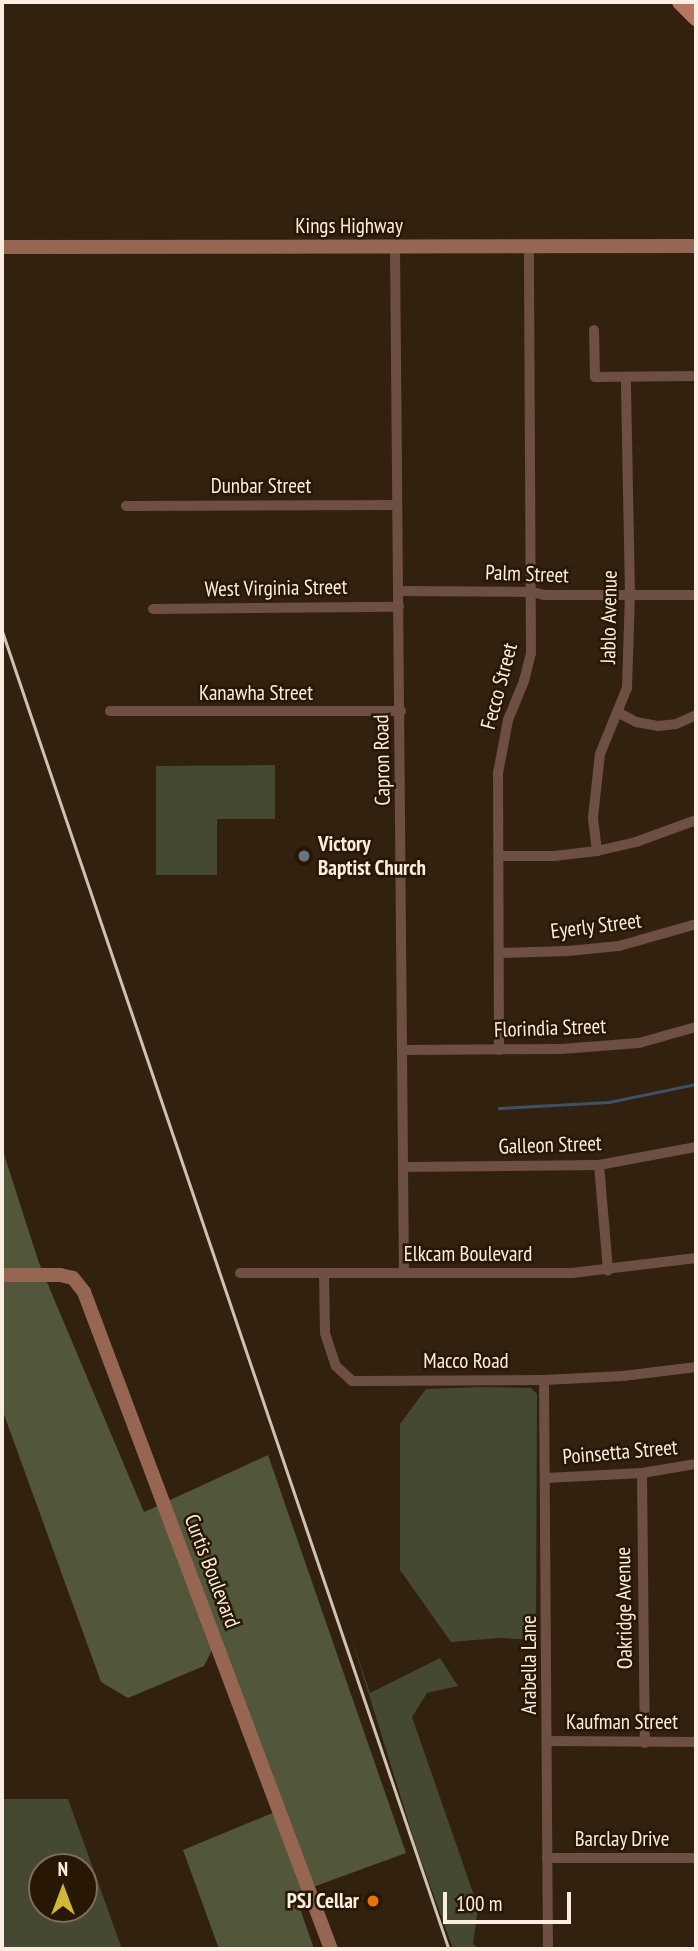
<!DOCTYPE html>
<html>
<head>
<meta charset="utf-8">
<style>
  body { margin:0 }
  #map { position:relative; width:698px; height:1951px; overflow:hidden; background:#32210e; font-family:"PT Sans Narrow",sans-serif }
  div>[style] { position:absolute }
  .green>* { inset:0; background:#454932 }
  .forest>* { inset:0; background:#52573b }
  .stream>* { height:2.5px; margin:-1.25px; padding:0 1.25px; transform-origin:1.25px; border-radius:1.25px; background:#3d5167 }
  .street>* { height:10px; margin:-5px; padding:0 5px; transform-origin:5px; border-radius:5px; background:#6e4f43 }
  .secondary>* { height:14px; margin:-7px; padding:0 7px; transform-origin:7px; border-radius:7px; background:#976652 }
  .primary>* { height:16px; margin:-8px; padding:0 8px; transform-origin:8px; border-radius:8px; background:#b7775e }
  .rail>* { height:2.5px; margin:-1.25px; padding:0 1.25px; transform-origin:1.25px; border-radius:1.25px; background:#cfc2b5 }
  .dots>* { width:19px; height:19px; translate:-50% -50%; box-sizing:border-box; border:4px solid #281705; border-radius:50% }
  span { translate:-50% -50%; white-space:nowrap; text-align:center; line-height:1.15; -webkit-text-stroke:5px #281705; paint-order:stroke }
  .street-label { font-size:21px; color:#faeee2 }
  .poi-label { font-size:21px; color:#faeee2; font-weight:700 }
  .left { translate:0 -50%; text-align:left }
  .right { translate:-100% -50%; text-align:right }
  .frame { position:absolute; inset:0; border:4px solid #faeee2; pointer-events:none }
  .north { position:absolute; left:28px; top:1853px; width:70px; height:70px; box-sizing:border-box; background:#281705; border:2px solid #7c6d5d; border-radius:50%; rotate:0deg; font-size:19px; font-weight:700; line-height:28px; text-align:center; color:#faeee2 }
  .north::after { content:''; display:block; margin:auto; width:24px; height:32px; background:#cfb837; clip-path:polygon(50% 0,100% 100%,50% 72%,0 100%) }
  .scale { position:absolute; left:443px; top:1892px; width:128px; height:32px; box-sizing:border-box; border:4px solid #faeee2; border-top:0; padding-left:9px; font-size:21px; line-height:24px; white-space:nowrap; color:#faeee2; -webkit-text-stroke:5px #281705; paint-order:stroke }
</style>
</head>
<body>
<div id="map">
  <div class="green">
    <i style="clip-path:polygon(275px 765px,275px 819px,217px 819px,217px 875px,156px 875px,156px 766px)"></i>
    <i style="clip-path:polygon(482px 1387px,531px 1388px,537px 1394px,536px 1640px,499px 1638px,451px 1642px,400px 1570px,400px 1424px,426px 1389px)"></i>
    <i style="clip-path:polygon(351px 1637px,370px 1693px,440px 1658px,458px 1686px,427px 1693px,412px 1717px,478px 1907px,473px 1944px,480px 1949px,453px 1949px,416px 1846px)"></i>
    <i style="clip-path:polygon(evenodd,2px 1799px,68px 1799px,122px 1949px,2px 1949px,2px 1799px,84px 1867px,84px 1909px,42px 1909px,42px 1867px,84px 1867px)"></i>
  </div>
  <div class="forest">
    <i style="clip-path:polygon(2px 1148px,38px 1260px,42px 1270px,2px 1270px)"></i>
    <i style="clip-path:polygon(2px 1280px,46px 1280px,144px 1512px,160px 1505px,213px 1648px,204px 1666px,128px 1698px,101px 1682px,2px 1409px)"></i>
    <i style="clip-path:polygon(268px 1455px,406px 1853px,313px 1887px,168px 1501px)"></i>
    <i style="clip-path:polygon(275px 1812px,304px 1890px,295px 1894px,314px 1949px,219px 1949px,183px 1850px)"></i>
  </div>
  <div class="stream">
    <i style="left:499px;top:1108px;width:110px;rotate:-3.1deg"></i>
    <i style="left:609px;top:1102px;width:89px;rotate:-11.7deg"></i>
  </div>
  <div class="street">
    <i style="left:395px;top:247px;width:1026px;rotate:89.5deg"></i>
    <i style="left:594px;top:330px;width:47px;rotate:88.8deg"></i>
    <i style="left:595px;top:377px;width:101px;rotate:-0.6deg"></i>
    <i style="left:126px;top:506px;width:271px;rotate:-0.2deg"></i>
    <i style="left:398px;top:591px;width:134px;rotate:0.4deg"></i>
    <i style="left:532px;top:592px;width:12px;rotate:14deg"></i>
    <i style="left:544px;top:595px;width:152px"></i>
    <i style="left:153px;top:609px;width:246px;rotate:-0.5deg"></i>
    <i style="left:110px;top:711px;width:291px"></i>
    <i style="left:619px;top:713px;width:19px;rotate:28deg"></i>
    <i style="left:636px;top:722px;width:22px;rotate:10deg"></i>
    <i style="left:658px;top:726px;width:18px;rotate:-6deg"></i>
    <i style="left:676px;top:724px;width:22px;rotate:-24deg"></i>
    <i style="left:597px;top:851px;width:34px;rotate:-97deg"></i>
    <i style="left:593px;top:817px;width:63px;rotate:-83.7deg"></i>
    <i style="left:600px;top:754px;width:71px;rotate:-67.8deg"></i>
    <i style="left:627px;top:688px;width:93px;rotate:-88.2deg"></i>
    <i style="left:630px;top:595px;width:218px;rotate:-91.1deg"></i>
    <i style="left:499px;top:856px;width:55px"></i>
    <i style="left:554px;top:856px;width:43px;rotate:-6.6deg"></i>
    <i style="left:597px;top:851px;width:40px;rotate:-13deg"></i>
    <i style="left:636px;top:842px;width:64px;rotate:-20.1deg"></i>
    <i style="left:499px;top:953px;width:69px;rotate:-1.7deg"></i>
    <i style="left:568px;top:951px;width:51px;rotate:-5.6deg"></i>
    <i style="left:619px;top:946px;width:80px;rotate:-15.9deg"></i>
    <i style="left:404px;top:1050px;width:157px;rotate:-0.4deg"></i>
    <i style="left:561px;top:1049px;width:78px;rotate:-4.4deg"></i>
    <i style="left:639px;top:1043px;width:59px;rotate:-15.7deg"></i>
    <i style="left:499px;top:1050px;width:277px;rotate:-90.2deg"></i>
    <i style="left:498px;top:773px;width:54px;rotate:-79.3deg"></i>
    <i style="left:508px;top:720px;width:42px;rotate:-67.7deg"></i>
    <i style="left:524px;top:681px;width:29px;rotate:-76deg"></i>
    <i style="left:531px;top:653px;width:406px;rotate:-90.3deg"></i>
    <i style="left:599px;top:1165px;width:106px;rotate:85.1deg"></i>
    <i style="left:404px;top:1167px;width:195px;rotate:-0.6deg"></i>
    <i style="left:599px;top:1165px;width:99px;rotate:-10.5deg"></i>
    <i style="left:240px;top:1273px;width:332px"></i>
    <i style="left:572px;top:1273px;width:125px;rotate:-6.9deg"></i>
    <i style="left:324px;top:1274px;width:59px;rotate:89deg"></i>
    <i style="left:325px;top:1333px;width:35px;rotate:72deg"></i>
    <i style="left:336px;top:1366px;width:22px;rotate:43deg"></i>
    <i style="left:352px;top:1381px;width:192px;rotate:-0.3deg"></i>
    <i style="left:544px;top:1380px;width:79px;rotate:-2.9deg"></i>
    <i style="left:623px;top:1376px;width:74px;rotate:-7deg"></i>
    <i style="left:544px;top:1380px;width:569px;rotate:89.6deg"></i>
    <i style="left:642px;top:1473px;width:270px;rotate:89.4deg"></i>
    <i style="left:547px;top:1478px;width:95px;rotate:-3deg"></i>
    <i style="left:642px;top:1473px;width:55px;rotate:-9.5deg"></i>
    <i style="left:548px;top:1741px;width:148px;rotate:0.4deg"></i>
    <i style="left:547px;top:1858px;width:149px"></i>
  </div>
  <div class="secondary">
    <i style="left:2px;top:247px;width:694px;rotate:-0.08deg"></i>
    <i style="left:2px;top:1275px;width:58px"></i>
    <i style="left:60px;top:1275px;width:13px;rotate:13deg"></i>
    <i style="left:73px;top:1278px;width:18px;rotate:52deg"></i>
    <i style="left:84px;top:1292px;width:702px;rotate:69.4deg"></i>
  </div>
  <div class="primary">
    <i style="left:680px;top:2px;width:23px;rotate:45deg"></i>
  </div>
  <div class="rail">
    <i style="left:2px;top:630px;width:1393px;rotate:71.28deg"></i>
  </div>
  <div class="dots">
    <i style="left:304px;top:856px;background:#6b7280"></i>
    <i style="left:373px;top:1901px;background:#e8710a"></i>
  </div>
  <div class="street-label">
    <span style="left:349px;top:226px">Kings Highway</span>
    <span style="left:261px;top:486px">Dunbar Street</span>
    <span style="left:527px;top:574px;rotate:2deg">Palm Street</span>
    <span style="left:276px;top:588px;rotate:-1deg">West Virginia Street</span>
    <span style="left:609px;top:617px;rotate:-89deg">Jablo Avenue</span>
    <span style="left:499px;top:686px;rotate:-75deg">Fecco Street</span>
    <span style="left:256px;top:693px">Kanawha Street</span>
    <span style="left:382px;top:760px;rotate:-91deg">Capron Road</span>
    <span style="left:596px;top:926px;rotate:-7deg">Eyerly Street</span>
    <span style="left:550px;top:1028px;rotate:-2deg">Florindia Street</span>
    <span style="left:550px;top:1145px;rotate:-2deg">Galleon Street</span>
    <span style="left:468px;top:1254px">Elkcam Boulevard</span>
    <span style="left:466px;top:1361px">Macco Road</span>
    <span style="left:620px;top:1452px;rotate:-5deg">Poinsetta Street</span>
    <span style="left:212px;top:1571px;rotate:69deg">Curtis Boulevard</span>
    <span style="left:624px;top:1608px;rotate:-91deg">Oakridge Avenue</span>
    <span style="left:529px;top:1665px;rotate:-90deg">Arabella Lane</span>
    <span style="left:622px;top:1722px">Kaufman Street</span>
    <span style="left:622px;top:1839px">Barclay Drive</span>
  </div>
  <div class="poi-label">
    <span class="left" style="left:318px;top:856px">Victory<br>Baptist Church</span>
    <span class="right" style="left:359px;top:1901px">PSJ Cellar</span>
  </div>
  <div class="frame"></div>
  <div class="north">N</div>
  <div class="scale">100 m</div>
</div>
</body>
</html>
